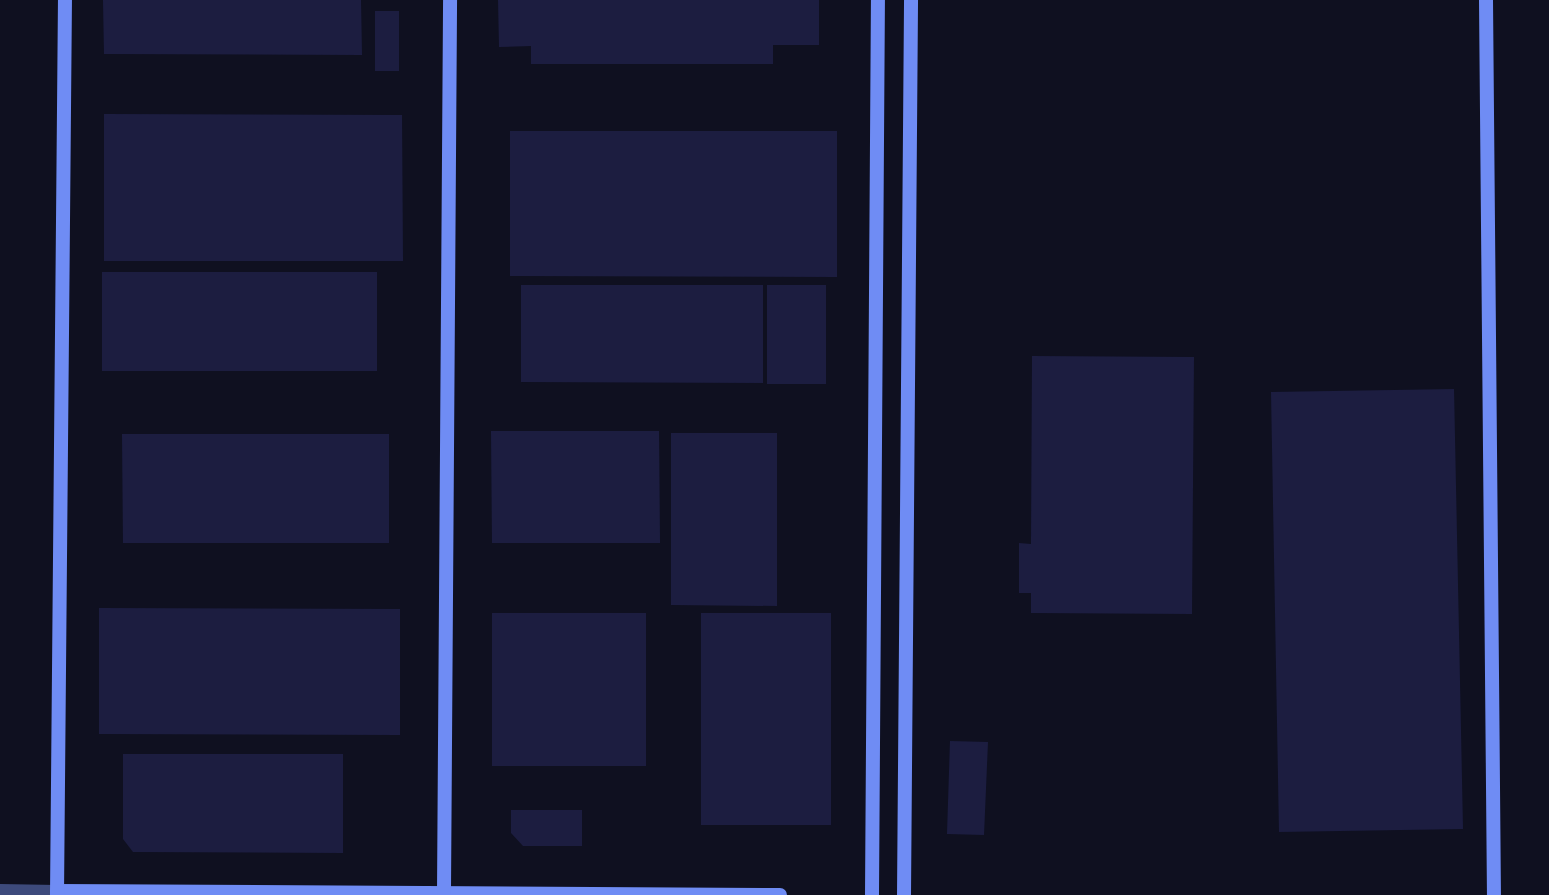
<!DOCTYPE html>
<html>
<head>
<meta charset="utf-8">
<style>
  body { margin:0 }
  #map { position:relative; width:1549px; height:895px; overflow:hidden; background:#0f1020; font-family:"Work Sans",sans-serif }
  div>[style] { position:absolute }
  .building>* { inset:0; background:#1c1d40 }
  .lane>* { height:12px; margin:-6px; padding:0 6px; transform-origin:6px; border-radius:6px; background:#3d4a7c }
  .secondary>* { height:14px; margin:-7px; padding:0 7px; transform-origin:7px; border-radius:7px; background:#6f8cf4 }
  span { translate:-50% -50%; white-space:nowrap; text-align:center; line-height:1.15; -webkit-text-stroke:5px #0f1020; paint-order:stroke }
</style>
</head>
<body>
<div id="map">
  <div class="building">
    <i style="clip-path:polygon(103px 0,361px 0,362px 55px,104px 54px)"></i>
    <i style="clip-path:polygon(498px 0,819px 0,819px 45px,773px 45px,773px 64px,531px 64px,531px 46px,499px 47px)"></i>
    <i style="clip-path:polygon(375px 11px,399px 11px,399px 71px,375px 71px)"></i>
    <i style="clip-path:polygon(104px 114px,402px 115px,403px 261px,104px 261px)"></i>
    <i style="clip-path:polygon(510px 131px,837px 131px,837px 277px,510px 276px)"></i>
    <i style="clip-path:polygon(102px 272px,377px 272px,377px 371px,102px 371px)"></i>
    <i style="clip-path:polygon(521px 285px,763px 285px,763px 383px,521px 382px)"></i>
    <i style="clip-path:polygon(767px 285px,826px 285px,826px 384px,767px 384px)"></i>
    <i style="clip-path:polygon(1032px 356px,1194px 357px,1192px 614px,1031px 613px,1031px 593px,1019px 593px,1019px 543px,1031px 544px)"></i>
    <i style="clip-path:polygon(1454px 389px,1463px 829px,1279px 832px,1271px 392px)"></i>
    <i style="clip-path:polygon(491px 431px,659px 431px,660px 543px,492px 543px)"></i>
    <i style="clip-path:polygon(671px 433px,777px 433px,777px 606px,671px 605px)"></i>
    <i style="clip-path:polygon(122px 434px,389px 434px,389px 543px,123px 543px)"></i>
    <i style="clip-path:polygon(99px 608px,400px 609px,400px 735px,99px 734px)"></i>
    <i style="clip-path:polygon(492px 613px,646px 613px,646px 766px,492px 766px)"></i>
    <i style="clip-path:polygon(701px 613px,831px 613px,831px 825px,701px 825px)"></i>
    <i style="clip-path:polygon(950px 741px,988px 742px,984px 835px,947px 834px)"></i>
    <i style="clip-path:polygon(123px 754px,343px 754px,343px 853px,133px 852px,123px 839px)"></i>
    <i style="clip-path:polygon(511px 810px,582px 810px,582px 846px,523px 846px,511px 833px)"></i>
  </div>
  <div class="lane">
    <i style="left:0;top:890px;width:57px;rotate:1deg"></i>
  </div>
  <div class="secondary">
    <i style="left:1486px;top:0;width:895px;rotate:89.49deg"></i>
    <i style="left:57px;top:891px;width:723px;rotate:0.32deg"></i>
    <i style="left:444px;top:891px;width:891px;rotate:-89.61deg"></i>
    <i style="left:57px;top:895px;width:895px;rotate:-89.49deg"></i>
    <i style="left:872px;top:895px;width:895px;rotate:-89.62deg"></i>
    <i style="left:904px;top:895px;width:895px;rotate:-89.55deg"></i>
  </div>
</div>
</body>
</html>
